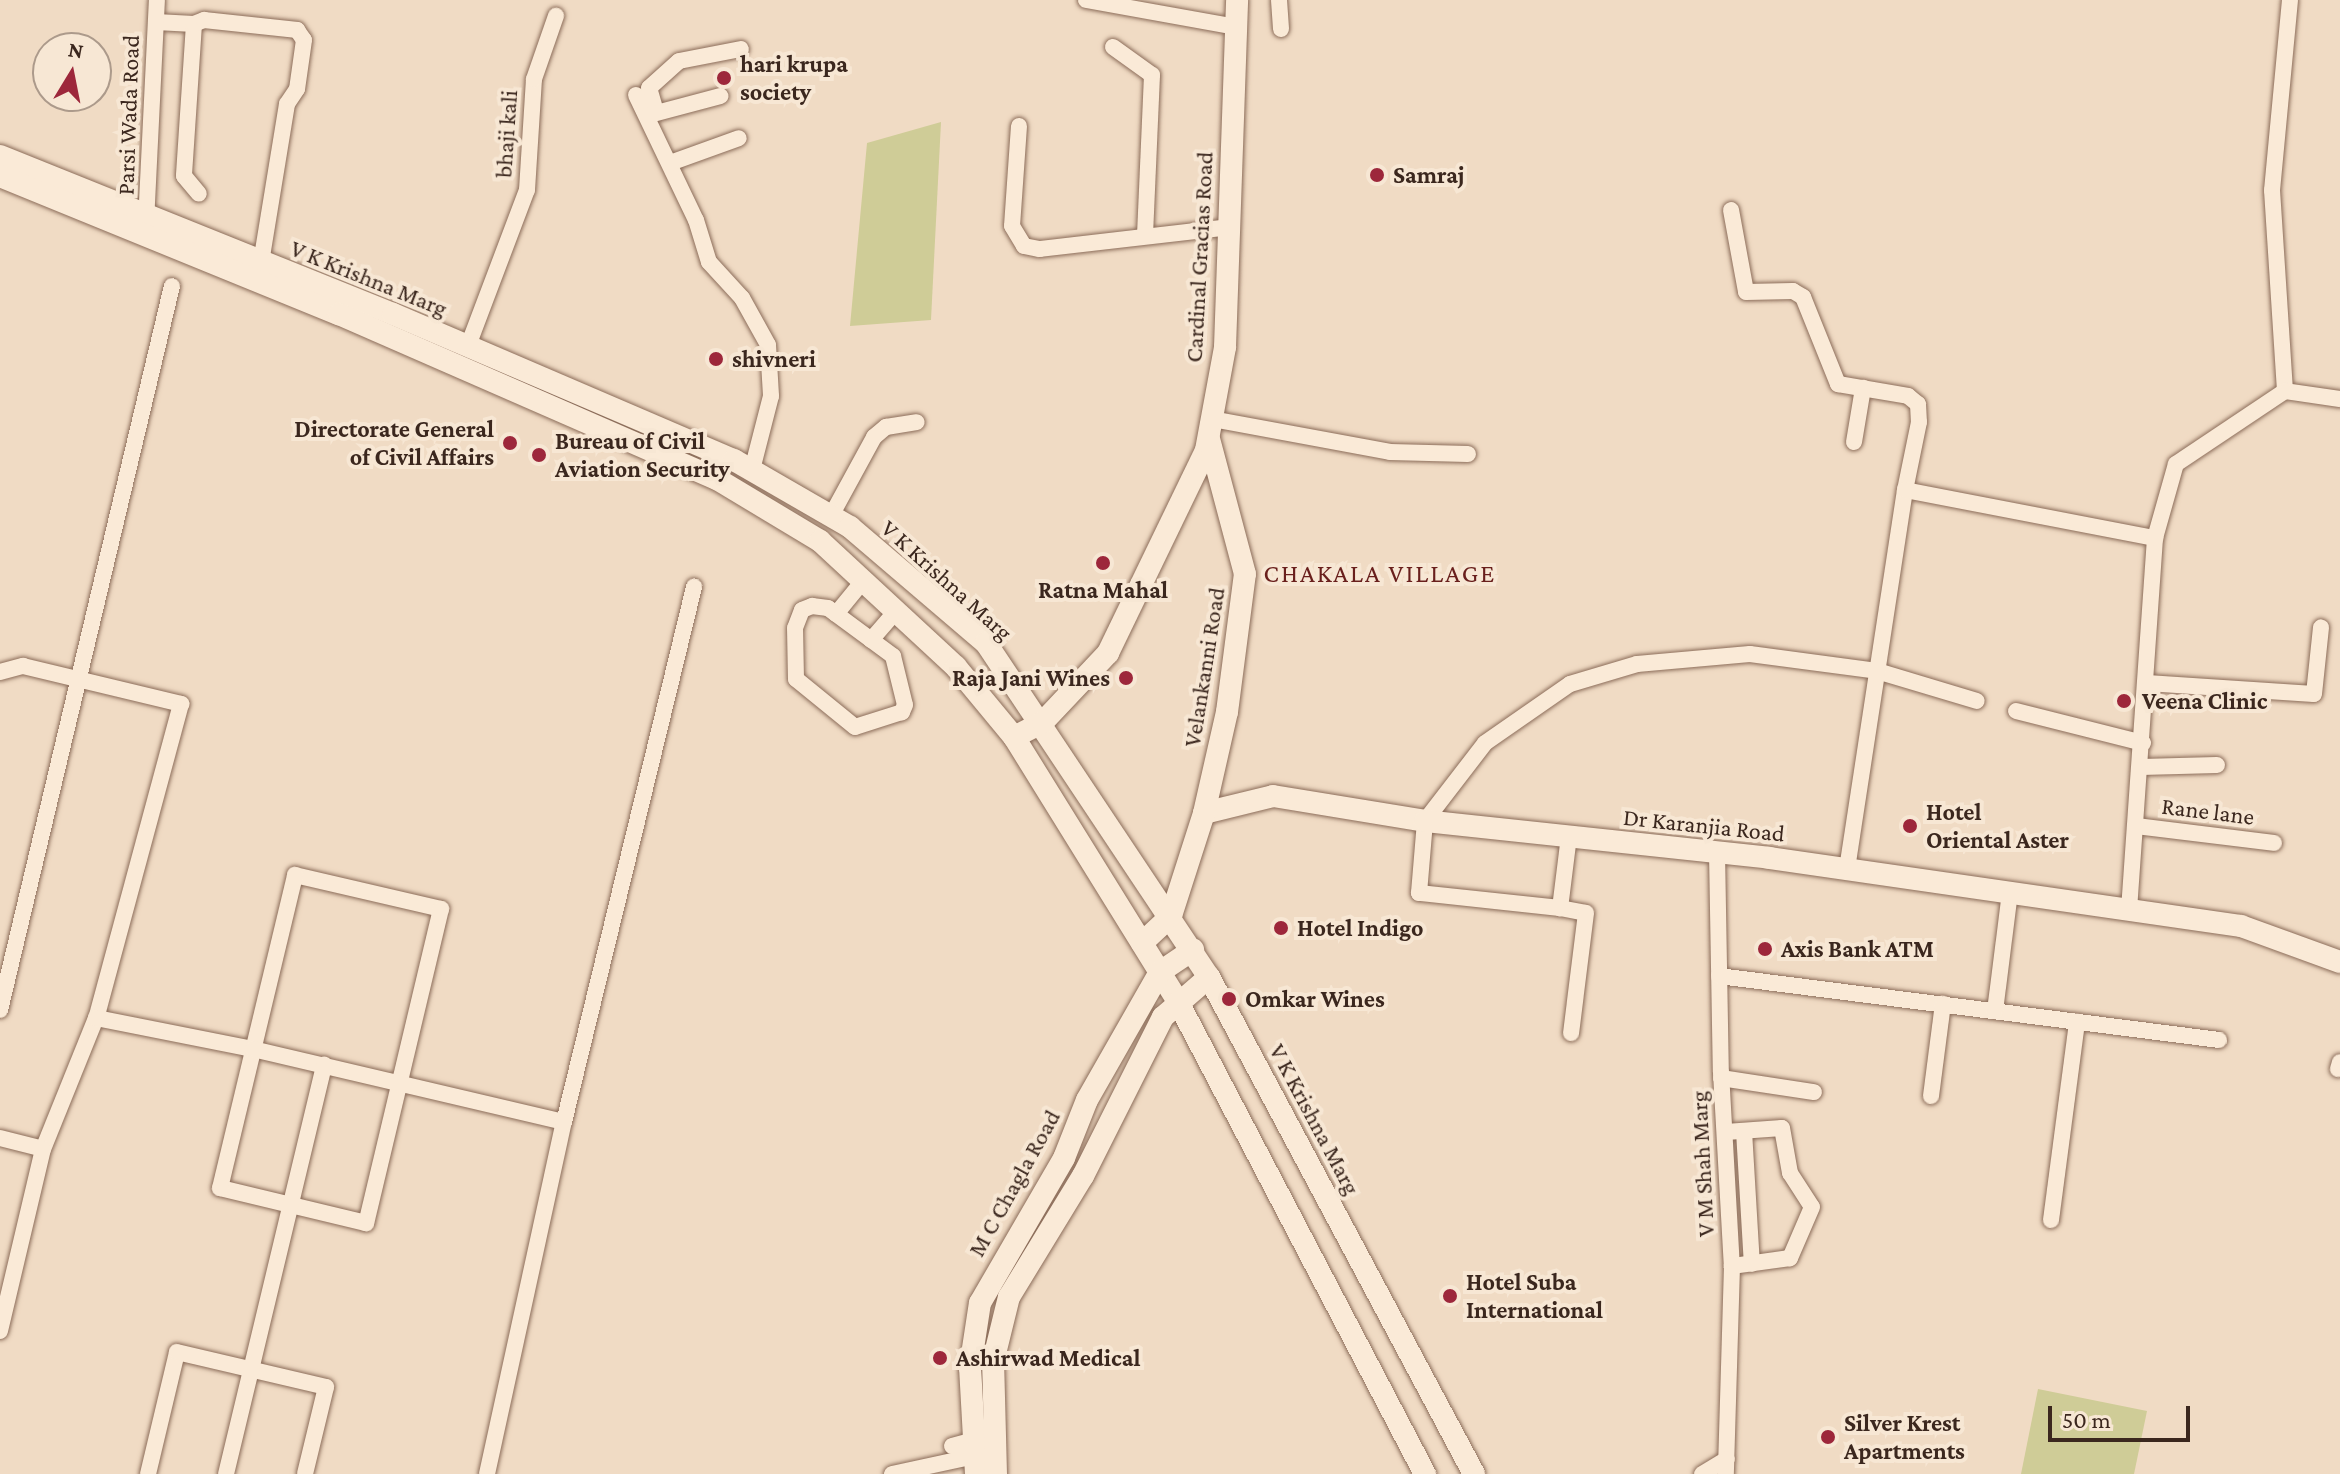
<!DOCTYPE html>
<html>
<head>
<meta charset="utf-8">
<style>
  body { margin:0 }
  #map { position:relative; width:2340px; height:1474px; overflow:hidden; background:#f0dbc4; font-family:"Crimson Pro",serif }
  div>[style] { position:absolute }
  .green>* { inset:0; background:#cfcc97 }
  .roads { filter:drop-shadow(0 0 2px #8b6c59) drop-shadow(0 0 2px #8b6c59) }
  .street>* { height:16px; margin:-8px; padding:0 8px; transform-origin:8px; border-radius:8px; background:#faead7 }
  .secondary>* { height:22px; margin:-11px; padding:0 11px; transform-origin:11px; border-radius:11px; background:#faead7 }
  .dots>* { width:22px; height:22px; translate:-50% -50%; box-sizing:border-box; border:4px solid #f7e7d4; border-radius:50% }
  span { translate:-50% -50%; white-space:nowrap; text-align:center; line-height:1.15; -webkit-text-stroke:8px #f7e7d4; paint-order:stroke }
  .poi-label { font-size:24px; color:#3b271e; font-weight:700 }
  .left { translate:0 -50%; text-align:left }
  .right { translate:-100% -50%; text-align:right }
  .street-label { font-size:24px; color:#3b271e }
  .neighbourhood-label { font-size:26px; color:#691f1c; letter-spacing:2px }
  .north { position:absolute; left:32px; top:32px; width:80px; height:80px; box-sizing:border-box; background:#f7e7d4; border:2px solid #ac9a8b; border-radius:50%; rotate:10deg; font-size:22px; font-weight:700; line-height:32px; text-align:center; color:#3b271e }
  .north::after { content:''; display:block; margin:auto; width:28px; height:36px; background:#9d273b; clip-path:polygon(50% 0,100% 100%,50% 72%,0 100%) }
  .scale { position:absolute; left:2048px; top:1406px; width:142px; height:36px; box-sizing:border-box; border:4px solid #3b271e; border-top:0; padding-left:10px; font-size:24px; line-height:28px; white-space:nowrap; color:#3b271e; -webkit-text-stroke:6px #f7e7d4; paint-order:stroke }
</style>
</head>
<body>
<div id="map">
  <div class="green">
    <i style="clip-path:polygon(941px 122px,931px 320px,850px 326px,867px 143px)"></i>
    <i style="clip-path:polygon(2038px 1389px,2147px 1411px,2134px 1474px,2021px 1474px)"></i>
  </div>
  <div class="roads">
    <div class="street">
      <i style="left:1086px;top:0;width:152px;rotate:10.2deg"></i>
      <i style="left:1279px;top:0;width:29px;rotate:86deg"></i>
      <i style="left:2290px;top:0;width:191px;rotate:95.4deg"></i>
      <i style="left:2272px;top:190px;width:201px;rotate:86.3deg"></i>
      <i style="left:2285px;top:391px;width:56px;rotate:8.3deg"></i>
      <i style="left:156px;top:22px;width:38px;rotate:3deg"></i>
      <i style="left:194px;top:24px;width:152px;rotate:93.8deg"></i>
      <i style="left:184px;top:176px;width:23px;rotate:50deg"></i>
      <i style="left:194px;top:24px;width:11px;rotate:-22deg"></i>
      <i style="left:204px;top:20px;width:94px;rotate:6.1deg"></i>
      <i style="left:297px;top:30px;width:12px;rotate:55deg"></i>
      <i style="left:304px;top:40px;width:49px;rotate:98.1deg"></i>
      <i style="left:297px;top:89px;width:18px;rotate:124deg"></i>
      <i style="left:287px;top:104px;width:160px;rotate:99.3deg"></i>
      <i style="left:1113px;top:47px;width:48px;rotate:35.7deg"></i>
      <i style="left:1152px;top:75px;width:161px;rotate:92.5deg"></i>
      <i style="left:636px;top:95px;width:139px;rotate:64.4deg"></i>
      <i style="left:696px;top:220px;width:44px;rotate:72.8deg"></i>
      <i style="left:709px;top:262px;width:49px;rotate:47.5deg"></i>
      <i style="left:742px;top:298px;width:54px;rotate:61deg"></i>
      <i style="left:768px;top:345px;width:51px;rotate:86.6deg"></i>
      <i style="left:771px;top:396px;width:76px;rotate:104.4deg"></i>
      <i style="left:656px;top:112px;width:25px;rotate:-106deg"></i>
      <i style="left:649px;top:88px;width:40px;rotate:-42deg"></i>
      <i style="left:679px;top:61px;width:63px;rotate:-11deg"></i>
      <i style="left:649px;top:115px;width:74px;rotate:-14.8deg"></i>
      <i style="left:1019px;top:126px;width:100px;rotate:94deg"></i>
      <i style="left:1012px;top:226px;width:23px;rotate:59deg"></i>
      <i style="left:1024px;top:246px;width:16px;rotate:11deg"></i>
      <i style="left:1040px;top:249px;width:190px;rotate:-6.6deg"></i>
      <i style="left:670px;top:163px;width:73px;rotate:-19.9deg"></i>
      <i style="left:1731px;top:210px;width:83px;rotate:79.6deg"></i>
      <i style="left:1746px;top:292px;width:47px;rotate:-1.2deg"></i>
      <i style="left:1793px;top:291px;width:12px;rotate:31deg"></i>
      <i style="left:1803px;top:297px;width:94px;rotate:68.1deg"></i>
      <i style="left:1838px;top:384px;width:71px;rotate:9.7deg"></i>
      <i style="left:1908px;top:396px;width:13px;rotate:39deg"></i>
      <i style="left:1918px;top:404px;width:18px;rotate:87deg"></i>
      <i style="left:1919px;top:422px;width:69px;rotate:101.6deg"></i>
      <i style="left:146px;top:223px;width:223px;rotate:-87.2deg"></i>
      <i style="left:468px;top:346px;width:167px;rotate:-69.3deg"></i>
      <i style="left:527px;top:190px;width:111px;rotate:-86.4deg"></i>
      <i style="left:534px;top:79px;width:67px;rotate:-70.8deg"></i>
      <i style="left:1212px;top:419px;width:181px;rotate:10.5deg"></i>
      <i style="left:1390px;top:452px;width:78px;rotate:1.5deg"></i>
      <i style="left:1854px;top:442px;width:55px;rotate:-80.5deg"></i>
      <i style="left:831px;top:516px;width:90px;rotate:-61.4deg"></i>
      <i style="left:874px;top:437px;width:16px;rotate:-40deg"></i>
      <i style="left:886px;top:427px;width:31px;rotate:-9deg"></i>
      <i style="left:812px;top:606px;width:16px;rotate:7deg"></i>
      <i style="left:828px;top:608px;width:81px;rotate:36.4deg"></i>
      <i style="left:893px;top:656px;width:50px;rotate:76.2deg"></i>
      <i style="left:905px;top:705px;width:8px;rotate:113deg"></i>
      <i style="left:902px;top:712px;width:49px;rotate:162.3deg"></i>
      <i style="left:855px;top:727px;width:76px;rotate:-140.9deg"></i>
      <i style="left:796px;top:679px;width:51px;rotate:-91.1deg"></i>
      <i style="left:795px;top:628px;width:19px;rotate:-69deg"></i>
      <i style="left:802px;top:610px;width:11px;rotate:-22deg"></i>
      <i style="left:836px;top:614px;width:43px;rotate:-50.7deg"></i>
      <i style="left:871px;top:640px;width:38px;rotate:-49deg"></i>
      <i style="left:0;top:672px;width:24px;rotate:-15deg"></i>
      <i style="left:23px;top:666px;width:163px;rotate:13.5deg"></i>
      <i style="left:181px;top:704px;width:325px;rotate:105.1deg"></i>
      <i style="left:96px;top:1018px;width:141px;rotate:112deg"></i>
      <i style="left:43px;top:1149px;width:187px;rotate:103.3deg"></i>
      <i style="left:2147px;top:683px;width:167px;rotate:3.8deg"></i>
      <i style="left:2314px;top:694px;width:67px;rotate:-84deg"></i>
      <i style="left:2016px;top:711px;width:131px;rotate:14.1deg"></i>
      <i style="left:2141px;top:767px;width:76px;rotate:-1.5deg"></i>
      <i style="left:2136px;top:826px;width:139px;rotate:7deg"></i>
      <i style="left:1569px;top:836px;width:73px;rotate:97.1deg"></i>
      <i style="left:1560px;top:908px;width:142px;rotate:-173.9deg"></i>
      <i style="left:1419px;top:893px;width:72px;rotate:-85.2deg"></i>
      <i style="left:1425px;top:821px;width:98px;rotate:-52.4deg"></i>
      <i style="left:1485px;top:743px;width:103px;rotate:-34.8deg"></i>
      <i style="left:1570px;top:684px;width:70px;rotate:-16.6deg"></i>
      <i style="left:1637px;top:664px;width:113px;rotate:-5.1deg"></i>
      <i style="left:1750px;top:654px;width:128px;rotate:7.6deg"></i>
      <i style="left:1877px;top:671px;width:104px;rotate:16.7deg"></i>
      <i style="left:1717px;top:852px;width:220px;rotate:89deg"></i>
      <i style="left:1721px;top:1072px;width:194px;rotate:86.8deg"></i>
      <i style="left:1732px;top:1266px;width:208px;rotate:91.7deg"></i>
      <i style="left:1847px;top:869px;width:383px;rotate:-81.3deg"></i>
      <i style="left:1905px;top:490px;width:255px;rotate:10.9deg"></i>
      <i style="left:295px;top:875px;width:150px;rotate:13.1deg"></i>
      <i style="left:441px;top:909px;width:323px;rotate:103.4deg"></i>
      <i style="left:366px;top:1223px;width:150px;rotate:-166.5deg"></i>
      <i style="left:220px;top:1188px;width:322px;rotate:-76.5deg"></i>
      <i style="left:1560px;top:908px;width:26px;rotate:11deg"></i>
      <i style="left:1586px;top:913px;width:121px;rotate:97.1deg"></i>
      <i style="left:2129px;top:910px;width:373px;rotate:-86deg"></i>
      <i style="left:2155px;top:538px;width:77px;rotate:-74.2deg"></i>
      <i style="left:2176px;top:464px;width:131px;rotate:-33.8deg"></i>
      <i style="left:1719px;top:976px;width:504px;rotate:7.29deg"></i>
      <i style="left:0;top:1010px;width:744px;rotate:-76.64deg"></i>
      <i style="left:1995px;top:1011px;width:119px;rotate:-82.8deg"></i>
      <i style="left:96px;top:1018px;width:160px;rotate:11.2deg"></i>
      <i style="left:253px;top:1049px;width:319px;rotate:13.2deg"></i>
      <i style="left:2338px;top:1069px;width:7px;rotate:-74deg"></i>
      <i style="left:1721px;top:1078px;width:94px;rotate:8.6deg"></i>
      <i style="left:1931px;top:1096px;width:93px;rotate:-82.6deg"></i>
      <i style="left:1744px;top:1131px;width:133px;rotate:86.6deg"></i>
      <i style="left:1726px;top:1132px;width:56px;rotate:-4.1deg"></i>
      <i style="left:1782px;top:1128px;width:46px;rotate:79.9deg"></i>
      <i style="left:1790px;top:1173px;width:40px;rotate:57.1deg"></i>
      <i style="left:1812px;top:1207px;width:56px;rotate:113.3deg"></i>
      <i style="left:1790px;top:1258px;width:59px;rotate:172.1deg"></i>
      <i style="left:0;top:1138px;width:44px;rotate:14.3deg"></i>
      <i style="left:2051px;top:1220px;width:200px;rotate:-82.5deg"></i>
      <i style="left:952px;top:1446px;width:23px;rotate:-15deg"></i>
      <i style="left:148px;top:1474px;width:125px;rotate:-76.6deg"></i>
      <i style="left:177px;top:1352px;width:153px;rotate:13.2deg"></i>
      <i style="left:326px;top:1387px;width:89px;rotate:103.6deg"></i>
      <i style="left:226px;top:1474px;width:421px;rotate:-76.5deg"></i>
      <i style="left:487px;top:1474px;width:360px;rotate:-77.7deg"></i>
      <i style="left:564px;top:1122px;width:551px;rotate:-76.34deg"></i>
      <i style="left:892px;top:1474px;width:85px;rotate:-12.2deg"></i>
      <i style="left:1702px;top:1474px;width:29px;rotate:-31deg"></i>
    </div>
    <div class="secondary">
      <i style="left:0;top:156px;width:424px;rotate:21.9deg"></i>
      <i style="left:393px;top:314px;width:371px;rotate:23.2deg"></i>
      <i style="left:734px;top:460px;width:134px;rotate:30deg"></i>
      <i style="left:850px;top:527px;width:179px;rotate:40.5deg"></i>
      <i style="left:986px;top:643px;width:402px;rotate:56.3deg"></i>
      <i style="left:1209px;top:977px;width:563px;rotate:61.93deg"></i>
      <i style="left:0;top:176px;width:366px;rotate:22.2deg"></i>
      <i style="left:339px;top:314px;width:412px;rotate:23.6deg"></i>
      <i style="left:717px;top:479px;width:120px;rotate:31deg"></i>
      <i style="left:820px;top:541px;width:185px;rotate:42.8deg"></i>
      <i style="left:956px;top:667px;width:91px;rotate:50.4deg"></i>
      <i style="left:1014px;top:737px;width:312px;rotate:58.2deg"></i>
      <i style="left:1178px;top:1002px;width:533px;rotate:62.38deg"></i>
      <i style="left:1014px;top:737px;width:33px;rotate:-27deg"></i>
      <i style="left:1043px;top:722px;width:95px;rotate:-46.7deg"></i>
      <i style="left:1108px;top:653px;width:225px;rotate:-64.2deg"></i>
      <i style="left:1206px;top:450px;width:105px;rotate:-79.5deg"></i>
      <i style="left:1225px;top:347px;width:347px;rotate:-88deg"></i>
      <i style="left:1204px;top:813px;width:71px;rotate:-13.8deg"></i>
      <i style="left:1273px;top:796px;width:154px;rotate:9.3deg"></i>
      <i style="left:1425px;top:821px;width:346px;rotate:6.1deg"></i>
      <i style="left:1769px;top:858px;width:477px;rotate:8.2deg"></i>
      <i style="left:2241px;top:926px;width:105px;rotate:20deg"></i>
      <i style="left:1142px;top:943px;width:40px;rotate:-43deg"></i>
      <i style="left:1171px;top:916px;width:108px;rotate:-72.2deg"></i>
      <i style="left:1204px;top:813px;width:104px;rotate:-77.2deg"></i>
      <i style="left:1227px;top:712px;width:139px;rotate:-82.6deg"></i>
      <i style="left:1245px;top:574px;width:140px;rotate:-104.9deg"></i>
      <i style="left:976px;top:1474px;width:106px;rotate:-93.2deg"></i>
      <i style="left:970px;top:1368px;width:66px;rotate:-81.3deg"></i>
      <i style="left:980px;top:1303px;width:168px;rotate:-59.9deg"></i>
      <i style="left:1064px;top:1158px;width:62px;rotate:-68.4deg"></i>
      <i style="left:1087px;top:1100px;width:147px;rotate:-60.3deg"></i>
      <i style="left:1160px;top:972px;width:40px;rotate:-34deg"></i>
      <i style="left:996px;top:1474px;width:112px;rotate:-91.5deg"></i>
      <i style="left:993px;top:1362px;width:67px;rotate:-76.2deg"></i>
      <i style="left:1009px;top:1297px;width:142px;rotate:-58.6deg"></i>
      <i style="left:1083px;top:1176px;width:178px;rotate:-63.3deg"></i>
      <i style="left:1163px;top:1017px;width:61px;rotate:-41deg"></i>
    </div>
  </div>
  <div class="dots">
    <i style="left:724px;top:78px;background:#9d273b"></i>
    <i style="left:1377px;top:175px;background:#9d273b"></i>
    <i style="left:716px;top:359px;background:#9d273b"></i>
    <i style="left:510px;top:443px;background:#9d273b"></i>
    <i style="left:539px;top:455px;background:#9d273b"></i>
    <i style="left:1103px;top:563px;background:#9d273b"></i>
    <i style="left:1126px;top:678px;background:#9d273b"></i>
    <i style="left:2124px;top:701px;background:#9d273b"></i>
    <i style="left:1910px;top:826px;background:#9d273b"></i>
    <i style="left:1281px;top:928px;background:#9d273b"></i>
    <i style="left:1765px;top:949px;background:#9d273b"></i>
    <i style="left:1229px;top:999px;background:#9d273b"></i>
    <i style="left:1450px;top:1296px;background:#9d273b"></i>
    <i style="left:940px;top:1358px;background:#9d273b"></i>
    <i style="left:1828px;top:1437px;background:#9d273b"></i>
  </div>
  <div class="poi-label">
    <span class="left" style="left:740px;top:78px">hari krupa<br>society</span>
    <span class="left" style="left:1393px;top:175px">Samraj</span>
    <span class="left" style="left:732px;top:359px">shivneri</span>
    <span class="right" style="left:494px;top:443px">Directorate General<br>of Civil Affairs</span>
    <span class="left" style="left:555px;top:455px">Bureau of Civil<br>Aviation Security</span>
    <span style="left:1103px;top:590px">Ratna Mahal</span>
    <span class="right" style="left:1110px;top:678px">Raja Jani Wines</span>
    <span class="left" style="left:2142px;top:701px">Veena Clinic</span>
    <span class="left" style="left:1926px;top:826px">Hotel<br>Oriental Aster</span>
    <span class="left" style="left:1297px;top:928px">Hotel Indigo</span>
    <span class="left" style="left:1781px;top:949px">Axis Bank ATM</span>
    <span class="left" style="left:1245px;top:999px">Omkar Wines</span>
    <span class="left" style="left:1466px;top:1296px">Hotel Suba<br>International</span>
    <span class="left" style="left:956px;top:1358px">Ashirwad Medical</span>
    <span class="left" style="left:1844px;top:1437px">Silver Krest<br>Apartments</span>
  </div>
  <div class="street-label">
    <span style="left:128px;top:115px;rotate:-88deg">Parsi Wada Road</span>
    <span style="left:506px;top:134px;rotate:-86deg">bhaji kali</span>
    <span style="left:1199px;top:257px;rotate:-87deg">Cardinal Gracias Road</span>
    <span style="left:369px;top:278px;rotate:22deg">V K Krishna Marg</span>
    <span style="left:947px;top:580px;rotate:42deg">V K Krishna Marg</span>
    <span style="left:1204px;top:667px;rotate:-81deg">Velankanni Road</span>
    <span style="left:2208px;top:811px;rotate:7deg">Rane lane</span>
    <span style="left:1704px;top:825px;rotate:6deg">Dr Karanjia Road</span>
    <span style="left:1315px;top:1119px;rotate:62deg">V K Krishna Marg</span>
    <span style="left:1702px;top:1164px;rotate:-93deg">V M Shah Marg</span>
    <span style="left:1014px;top:1183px;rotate:-61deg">M C Chagla Road</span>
  </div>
  <div class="neighbourhood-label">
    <span style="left:1380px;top:574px">CHAKALA VILLAGE</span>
  </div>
  <div class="north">N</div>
  <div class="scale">50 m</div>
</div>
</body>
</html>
